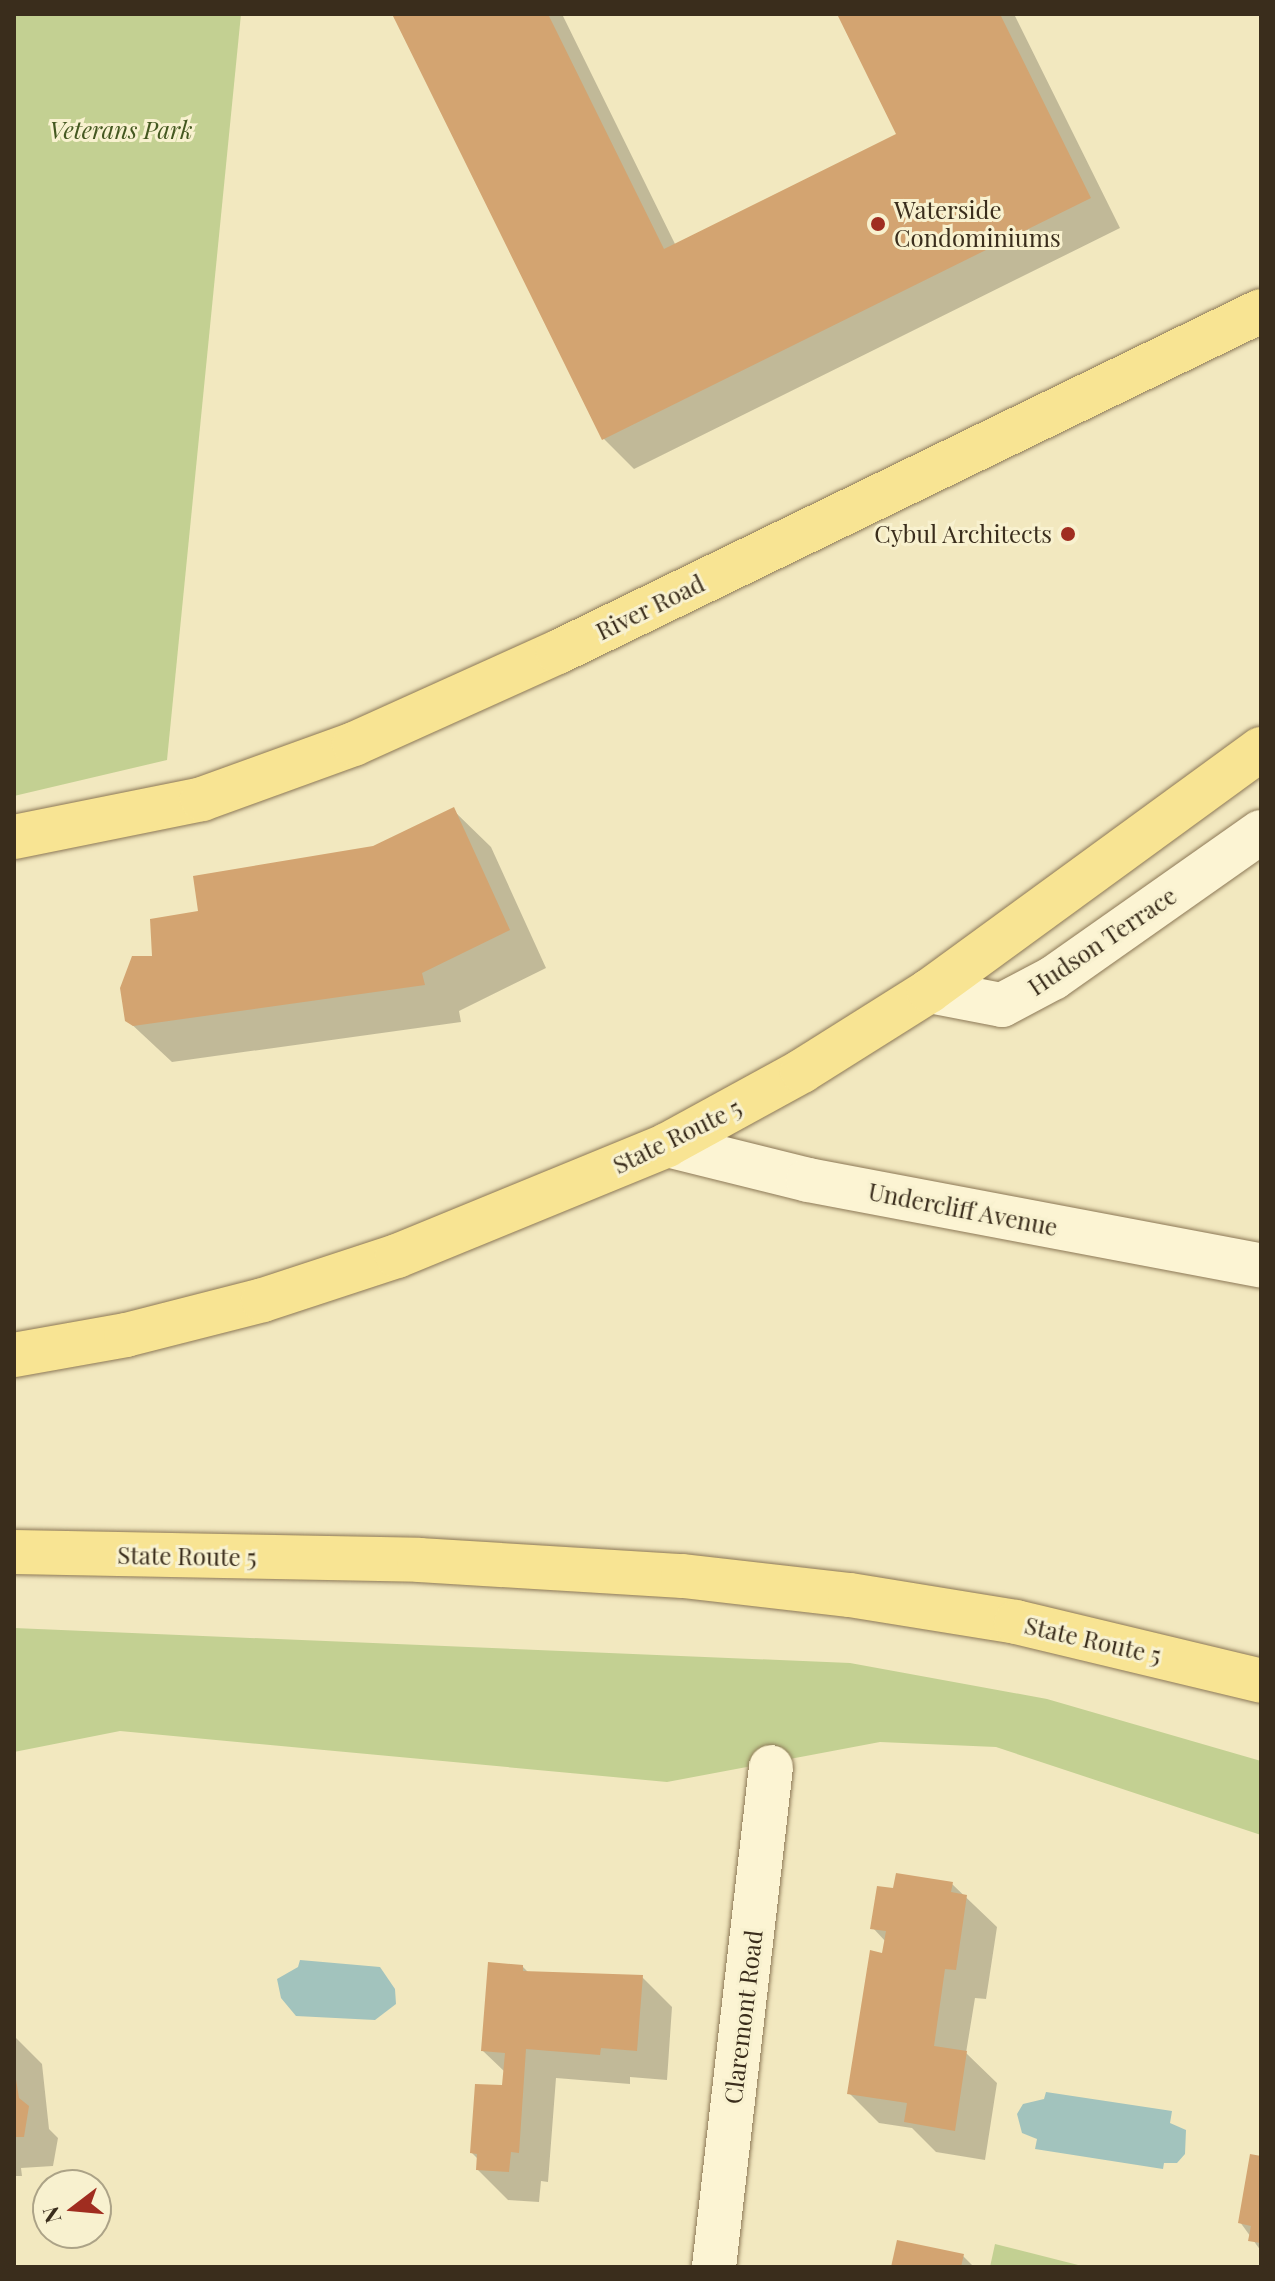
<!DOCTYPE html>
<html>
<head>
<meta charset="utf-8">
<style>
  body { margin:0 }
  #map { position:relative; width:1275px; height:2281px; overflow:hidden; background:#f2e8bf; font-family:"Playfair Display",serif }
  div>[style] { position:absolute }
  .green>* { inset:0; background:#c3d092 }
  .water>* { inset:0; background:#a2c3bd }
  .shadow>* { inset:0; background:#0003 }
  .building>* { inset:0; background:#d3a471 }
  .roads { filter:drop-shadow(0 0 2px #8c7856) drop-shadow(0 0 2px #8c7856) }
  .minor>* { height:44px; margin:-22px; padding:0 22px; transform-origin:22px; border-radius:22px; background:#fcf4d3 }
  .major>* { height:44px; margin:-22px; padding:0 22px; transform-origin:22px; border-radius:22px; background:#f8e493 }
  .dots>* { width:22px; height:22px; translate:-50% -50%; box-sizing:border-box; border:4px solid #f8f1cf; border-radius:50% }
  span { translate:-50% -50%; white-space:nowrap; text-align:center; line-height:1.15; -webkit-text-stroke:6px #f8f1cf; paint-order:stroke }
  .park-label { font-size:24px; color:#445820; font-style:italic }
  .poi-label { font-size:24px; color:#3a2d1c }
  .left { translate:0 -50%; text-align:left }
  .right { translate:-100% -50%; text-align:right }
  .street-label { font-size:24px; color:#3a2d1c }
  .frame { position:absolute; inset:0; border:16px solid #3a2d1c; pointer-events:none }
  .north { position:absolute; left:32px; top:2169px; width:80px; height:80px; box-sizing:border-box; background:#f8f1cf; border:2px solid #aca387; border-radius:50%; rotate:254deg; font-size:22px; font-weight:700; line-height:32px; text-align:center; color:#3a2d1c }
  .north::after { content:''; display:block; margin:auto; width:28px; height:36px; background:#a02d20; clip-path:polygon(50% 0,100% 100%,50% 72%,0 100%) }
</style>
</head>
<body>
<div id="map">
  <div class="green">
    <i style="clip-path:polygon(14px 14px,241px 14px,167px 760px,14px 796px)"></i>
    <i style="clip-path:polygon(14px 1628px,850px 1663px,1047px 1699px,1261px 1761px,1261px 1835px,996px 1747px,880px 1742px,667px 1782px,120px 1731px,14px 1752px)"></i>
    <i style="clip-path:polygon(995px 2244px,1086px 2267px,990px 2267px)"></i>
  </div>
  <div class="water">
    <i style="clip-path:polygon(300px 1960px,380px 1967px,395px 1989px,396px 2004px,375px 2020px,296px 2016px,281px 1998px,277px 1979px,298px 1967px)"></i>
    <i style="clip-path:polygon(1046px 2092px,1172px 2111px,1170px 2123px,1186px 2130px,1185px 2154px,1177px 2163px,1164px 2163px,1163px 2169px,1035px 2149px,1037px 2139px,1022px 2133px,1017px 2114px,1023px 2104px,1044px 2099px)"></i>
  </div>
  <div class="shadow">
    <i style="clip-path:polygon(394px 14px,562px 14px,676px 246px,899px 135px,839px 14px,1014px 14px,1120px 228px,634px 469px,604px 439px)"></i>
    <i style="clip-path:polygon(453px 810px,491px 847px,546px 968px,459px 1011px,461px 1022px,172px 1062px,127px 1020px,154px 958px,201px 913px,374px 848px)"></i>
    <i style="clip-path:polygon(952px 1884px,997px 1927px,986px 1999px,975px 1998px,966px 2053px,997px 2083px,985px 2160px,936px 2152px,912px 2128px,879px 2123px,849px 2093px,886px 1942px,873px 1928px,895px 1890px)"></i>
    <i style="clip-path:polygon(523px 1967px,529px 1973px,642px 1977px,672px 2007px,667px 2080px,630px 2077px,630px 2084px,556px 2078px,548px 2182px,541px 2181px,539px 2202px,508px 2200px,478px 2170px,478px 2159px,472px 2153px,504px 2088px,505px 2072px,483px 2051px)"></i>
    <i style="clip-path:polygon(14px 2036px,42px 2064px,49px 2129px,58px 2138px,53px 2166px,21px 2168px,22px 2176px,14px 2176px)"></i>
    <i style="clip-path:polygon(1261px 2158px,1261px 2251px,1240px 2222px)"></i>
    <i style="clip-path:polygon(963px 2256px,974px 2267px,893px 2267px)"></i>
  </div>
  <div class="building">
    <i style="clip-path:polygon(392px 14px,548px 14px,664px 249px,896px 134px,837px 14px,1000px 14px,1091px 198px,602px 440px)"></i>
    <i style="clip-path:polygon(454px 807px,510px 930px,422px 973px,425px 985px,133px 1026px,125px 1021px,120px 988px,132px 956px,152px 956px,150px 919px,198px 911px,193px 876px,373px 846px)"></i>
    <i style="clip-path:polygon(896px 1873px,953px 1882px,951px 1892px,967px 1895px,956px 1970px,945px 1969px,934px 2046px,967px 2051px,955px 2131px,904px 2122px,907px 2103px,847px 2094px,870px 1950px,882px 1953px,886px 1931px,870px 1929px,877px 1886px,893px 1888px)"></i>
    <i style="clip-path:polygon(488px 1962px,523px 1965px,523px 1971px,643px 1975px,637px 2051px,601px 2048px,600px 2055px,526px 2049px,519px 2153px,511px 2152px,509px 2172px,476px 2170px,477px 2154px,470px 2153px,475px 2084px,502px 2085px,505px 2053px,481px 2051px)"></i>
    <i style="clip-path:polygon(14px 2067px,19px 2098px,29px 2106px,24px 2137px,14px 2137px)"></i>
    <i style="clip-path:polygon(1250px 2154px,1261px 2156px,1261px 2243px,1248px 2241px,1251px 2226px,1238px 2223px)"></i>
    <i style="clip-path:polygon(897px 2240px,964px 2254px,961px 2267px,891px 2267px)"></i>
  </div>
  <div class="roads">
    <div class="minor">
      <i style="left:929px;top:991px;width:74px;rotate:10.9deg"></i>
      <i style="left:1002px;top:1005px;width:58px;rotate:-27.9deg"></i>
      <i style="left:1053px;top:978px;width:254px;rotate:-35.1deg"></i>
      <i style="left:667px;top:1145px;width:145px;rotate:13.9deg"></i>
      <i style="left:808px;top:1180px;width:461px;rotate:10.7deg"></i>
      <i style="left:714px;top:2267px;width:503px;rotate:-83.5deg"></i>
    </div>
    <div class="major">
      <i style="left:14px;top:837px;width:192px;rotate:-11.4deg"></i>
      <i style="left:202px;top:799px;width:162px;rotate:-19.9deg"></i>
      <i style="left:354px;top:744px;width:224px;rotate:-24.3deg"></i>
      <i style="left:558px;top:652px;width:781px;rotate:-25.88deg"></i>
      <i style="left:14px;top:1355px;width:114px;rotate:-10.1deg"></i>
      <i style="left:126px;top:1335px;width:141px;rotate:-14.3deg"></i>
      <i style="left:263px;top:1300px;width:141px;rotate:-18.2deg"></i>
      <i style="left:397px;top:1256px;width:292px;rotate:-22.3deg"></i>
      <i style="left:667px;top:1145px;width:154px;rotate:-28.7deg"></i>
      <i style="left:802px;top:1071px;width:150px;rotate:-32.2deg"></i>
      <i style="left:929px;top:991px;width:411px;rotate:-36.1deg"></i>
      <i style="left:14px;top:1552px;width:405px;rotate:1.1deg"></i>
      <i style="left:419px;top:1560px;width:264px;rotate:3.5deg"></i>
      <i style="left:683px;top:1576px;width:168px;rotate:6.5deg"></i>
      <i style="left:850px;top:1595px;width:168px;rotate:9.2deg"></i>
      <i style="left:1016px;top:1622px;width:252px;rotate:13.5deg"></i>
    </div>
  </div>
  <div class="dots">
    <i style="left:878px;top:224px;background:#a02d20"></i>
    <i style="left:1068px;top:534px;background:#a02d20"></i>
  </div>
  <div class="park-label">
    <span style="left:121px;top:130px">Veterans Park</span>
  </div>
  <div class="poi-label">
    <span class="left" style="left:894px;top:224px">Waterside<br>Condominiums</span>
    <span class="right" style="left:1052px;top:534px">Cybul Architects</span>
  </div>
  <div class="street-label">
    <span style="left:650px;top:607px;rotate:-26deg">River Road</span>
    <span style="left:1102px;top:941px;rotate:-34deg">Hudson Terrace</span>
    <span style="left:677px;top:1136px;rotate:-26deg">State Route 5</span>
    <span style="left:963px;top:1209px;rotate:11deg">Undercliff Avenue</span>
    <span style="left:187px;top:1556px;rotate:1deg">State Route 5</span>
    <span style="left:1093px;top:1640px;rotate:13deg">State Route 5</span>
    <span style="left:743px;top:2017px;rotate:-83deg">Claremont Road</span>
  </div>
  <div class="frame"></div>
  <div class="north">N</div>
</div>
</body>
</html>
